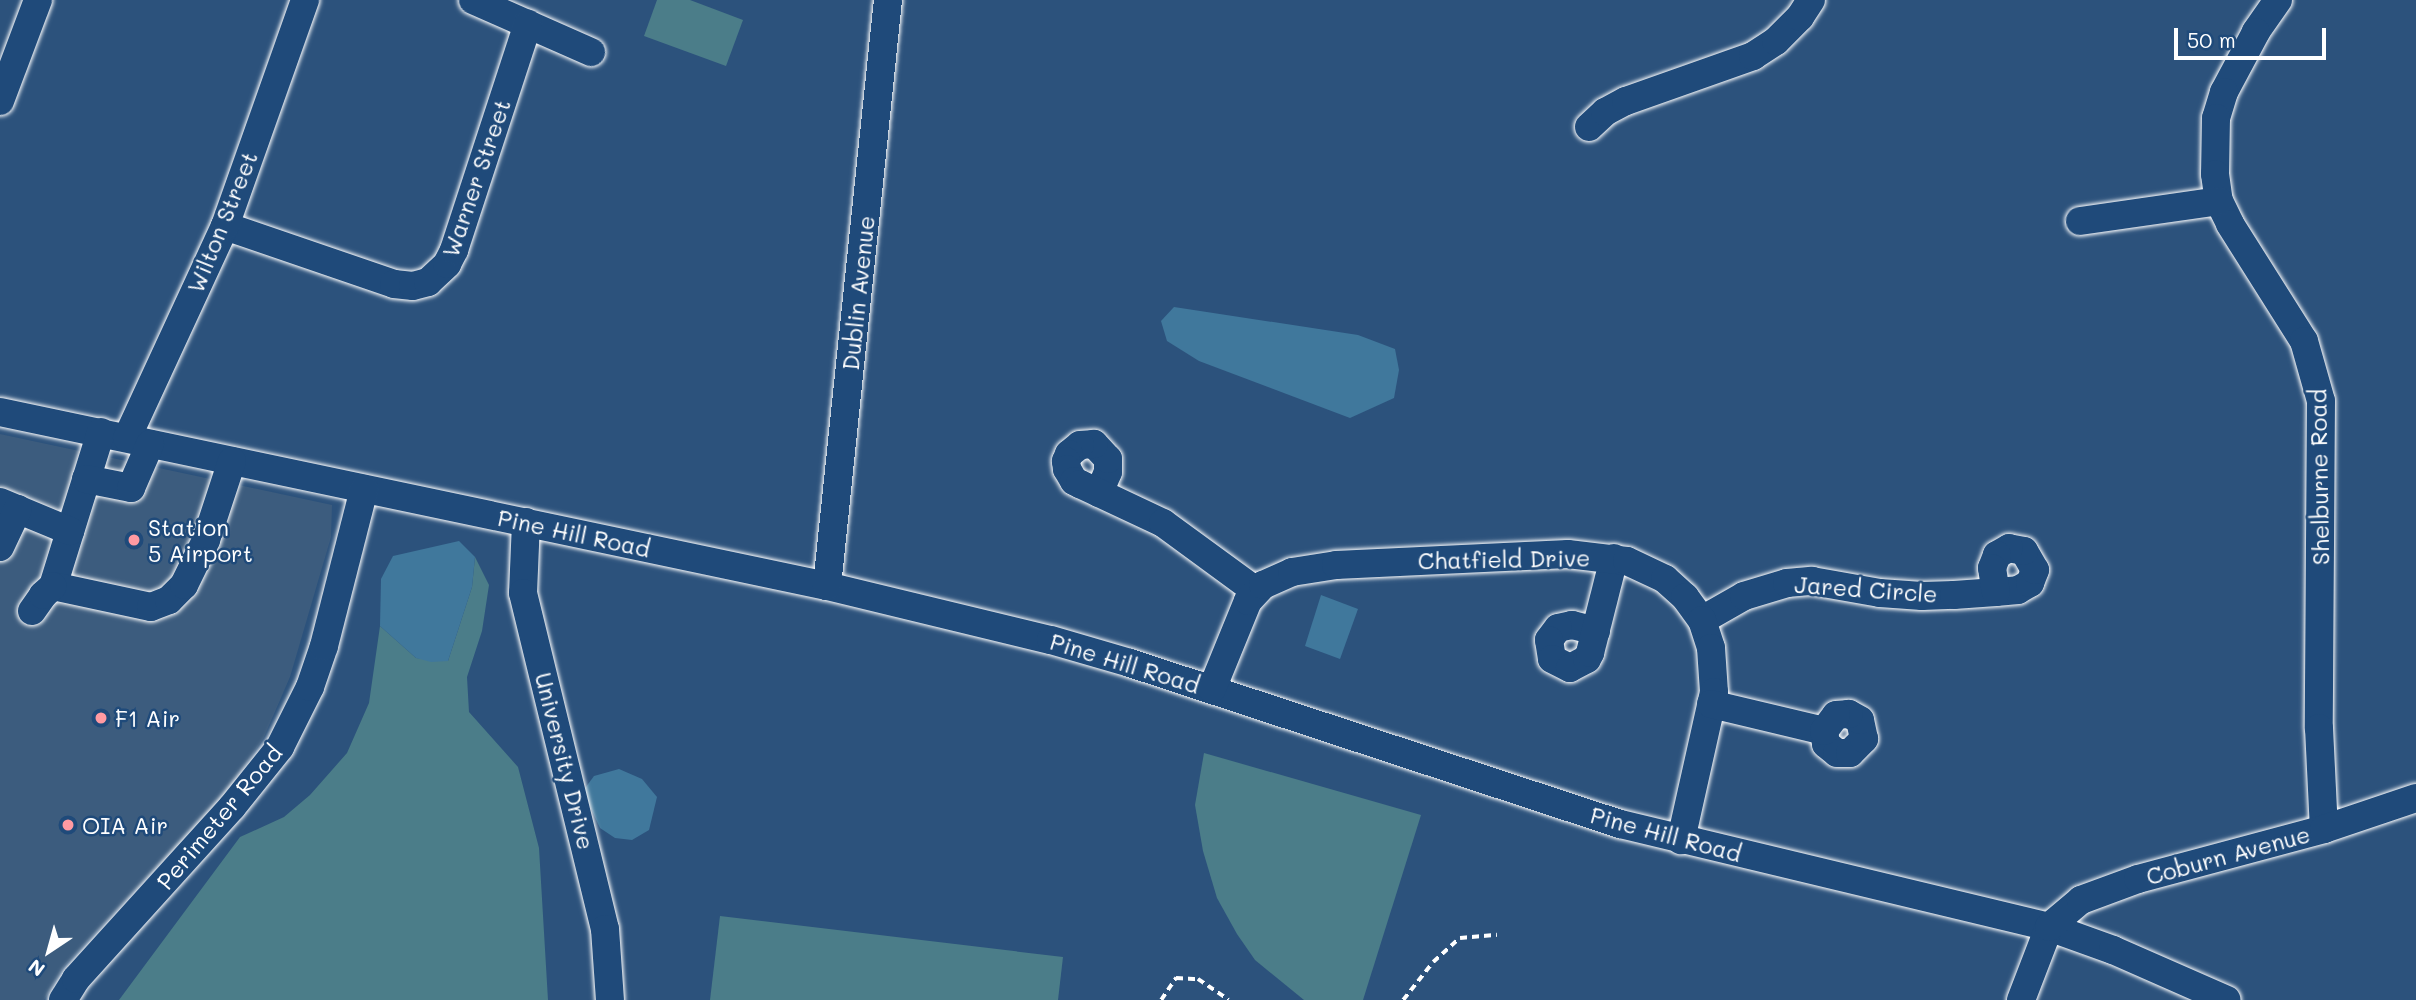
<!DOCTYPE html>
<html>
<head>
<meta charset="utf-8">
<style>
  body { margin:0 }
  #map { position:relative; width:2416px; height:1000px; overflow:hidden; background:#2c527c; font-family:Mali,sans-serif }
  div>[style] { position:absolute }
  .built>* { inset:0; background:#3c5c7e }
  .green>* { inset:0; background:#4b7d89 }
  .water>* { inset:0; background:#40789c }
  .path>* { height:3.5px; margin-top:-1.75px; transform-origin:0; background:repeating-linear-gradient(90deg,#fff 0 7px,transparent 0 12px) }
  .roads { filter:drop-shadow(0 0 2px #fff) drop-shadow(0 0 2px #fff) }
  .minor>* { height:28px; margin:-14px; padding:0 14px; transform-origin:14px; border-radius:14px; background:#1f4a7a }
  .dots>* { width:19px; height:19px; translate:-50% -50%; box-sizing:border-box; border:4px solid #1f4a7a; border-radius:50% }
  span { translate:-50% -50%; white-space:nowrap; text-align:center; line-height:1.15; -webkit-text-stroke:5px #1f4a7a; paint-order:stroke }
  .street-label { font-size:23px; color:#fff }
  .poi-label { font-size:23px; color:#fff }
  .left { translate:0 -50%; text-align:left }
  .north { position:absolute; left:14px; top:916px; width:70px; height:70px; -webkit-text-stroke:5px #1f4a7a; paint-order:stroke; rotate:216deg; font-size:19px; font-weight:700; line-height:28px; text-align:center; color:#fff }
  .north::after { content:''; display:block; margin:auto; width:24px; height:32px; background:#fff; clip-path:polygon(50% 0,100% 100%,50% 72%,0 100%) }
  .scale { position:absolute; left:2174px; top:28px; width:152px; height:32px; box-sizing:border-box; border:4px solid #fff; border-top:0; padding-left:9px; font-size:21px; line-height:24px; white-space:nowrap; color:#fff; -webkit-text-stroke:5px #1f4a7a; paint-order:stroke }
</style>
</head>
<body>
<div id="map">
  <div class="built">
    <i style="clip-path:polygon(0 434px,332px 505px,331px 537px,290px 677px,264px 737px,226px 795px,64px 966px,44px 1000px,0 1000px)"></i>
  </div>
  <div class="green">
    <i style="clip-path:polygon(657px 0,690px 0,743px 20px,726px 66px,644px 36px)"></i>
    <i style="clip-path:polygon(475px 557px,489px 585px,482px 631px,467px 677px,469px 712px,518px 767px,539px 848px,548px 1000px,119px 1000px,240px 837px,284px 817px,310px 795px,347px 753px,369px 703px,380px 626px,416px 658px,448px 661px,472px 587px)"></i>
    <i style="clip-path:polygon(1204px 753px,1421px 815px,1363px 1000px,1304px 1000px,1255px 960px,1237px 934px,1217px 898px,1203px 851px,1195px 805px)"></i>
    <i style="clip-path:polygon(720px 916px,1063px 957px,1058px 1000px,710px 1000px)"></i>
  </div>
  <div class="water">
    <i style="clip-path:polygon(1174px 307px,1358px 335px,1395px 349px,1399px 370px,1394px 398px,1350px 418px,1199px 361px,1167px 341px,1161px 321px)"></i>
    <i style="clip-path:polygon(459px 541px,475px 557px,472px 587px,448px 661px,431px 662px,416px 658px,380px 626px,381px 579px,393px 556px)"></i>
    <i style="clip-path:polygon(1321px 595px,1358px 609px,1340px 659px,1305px 646px)"></i>
    <i style="clip-path:polygon(619px 769px,642px 779px,657px 797px,649px 830px,632px 840px,615px 838px,600px 828px,583px 791px,594px 776px)"></i>
  </div>
  <div class="path">
    <i style="left:1161px;top:1000px;width:27px;rotate:-56deg"></i>
    <i style="left:1176px;top:978px;width:22px;rotate:3deg"></i>
    <i style="left:1198px;top:979px;width:37px;rotate:34deg"></i>
    <i style="left:1403px;top:1000px;width:48px;rotate:-51.7deg"></i>
    <i style="left:1433px;top:962px;width:36px;rotate:-42deg"></i>
    <i style="left:1460px;top:938px;width:37px;rotate:-5deg"></i>
  </div>
  <div class="roads">
    <div class="minor">
      <i style="left:473px;top:0;width:129px;rotate:23.8deg"></i>
      <i style="left:2278px;top:0;width:39px;rotate:125deg"></i>
      <i style="left:2256px;top:32px;width:68px;rotate:118.1deg"></i>
      <i style="left:2224px;top:92px;width:27px;rotate:107deg"></i>
      <i style="left:2216px;top:118px;width:56px;rotate:91deg"></i>
      <i style="left:2215px;top:174px;width:27px;rotate:82deg"></i>
      <i style="left:2219px;top:201px;width:25px;rotate:64deg"></i>
      <i style="left:2230px;top:224px;width:138px;rotate:57.7deg"></i>
      <i style="left:2304px;top:341px;width:62px;rotate:74.2deg"></i>
      <i style="left:2321px;top:401px;width:327px;rotate:90.4deg"></i>
      <i style="left:2319px;top:728px;width:101px;rotate:87.2deg"></i>
      <i style="left:0;top:101px;width:108px;rotate:-69.4deg"></i>
      <i style="left:1589px;top:127px;width:22px;rotate:-43deg"></i>
      <i style="left:1605px;top:112px;width:24px;rotate:-28deg"></i>
      <i style="left:1626px;top:101px;width:135px;rotate:-19.5deg"></i>
      <i style="left:1753px;top:56px;width:27px;rotate:-33deg"></i>
      <i style="left:1776px;top:41px;width:34px;rotate:-45deg"></i>
      <i style="left:1800px;top:17px;width:20px;rotate:-57deg"></i>
      <i style="left:2080px;top:221px;width:140px;rotate:-8.2deg"></i>
      <i style="left:225px;top:226px;width:179px;rotate:18.9deg"></i>
      <i style="left:394px;top:284px;width:19px;rotate:6deg"></i>
      <i style="left:413px;top:286px;width:16px;rotate:-15deg"></i>
      <i style="left:428px;top:282px;width:26px;rotate:-43deg"></i>
      <i style="left:447px;top:264px;width:16px;rotate:-63deg"></i>
      <i style="left:454px;top:250px;width:238px;rotate:-71.9deg"></i>
      <i style="left:0;top:412px;width:845px;rotate:11.88deg"></i>
      <i style="left:827px;top:586px;width:230px;rotate:13.6deg"></i>
      <i style="left:1051px;top:640px;width:82px;rotate:16.2deg"></i>
      <i style="left:1130px;top:663px;width:516px;rotate:18.19deg"></i>
      <i style="left:1620px;top:824px;width:441px;rotate:13.5deg"></i>
      <i style="left:2049px;top:927px;width:68px;rotate:19.8deg"></i>
      <i style="left:2113px;top:950px;width:124px;rotate:23.7deg"></i>
      <i style="left:101px;top:432px;width:161px;rotate:107.3deg"></i>
      <i style="left:53px;top:586px;width:100px;rotate:12.1deg"></i>
      <i style="left:151px;top:607px;width:19px;rotate:-21deg"></i>
      <i style="left:169px;top:600px;width:21px;rotate:-45deg"></i>
      <i style="left:184px;top:585px;width:50px;rotate:-63.9deg"></i>
      <i style="left:206px;top:540px;width:83px;rotate:-71.8deg"></i>
      <i style="left:127px;top:438px;width:234px;rotate:-65.2deg"></i>
      <i style="left:225px;top:226px;width:240px;rotate:-70.5deg"></i>
      <i style="left:86px;top:479px;width:46px;rotate:11.3deg"></i>
      <i style="left:131px;top:488px;width:48px;rotate:-66.6deg"></i>
      <i style="left:1099px;top:493px;width:23px;rotate:-67deg"></i>
      <i style="left:1108px;top:472px;width:13px;rotate:-90deg"></i>
      <i style="left:1108px;top:459px;width:21px;rotate:-133deg"></i>
      <i style="left:1094px;top:444px;width:14px;rotate:176deg"></i>
      <i style="left:1080px;top:445px;width:14px;rotate:141deg"></i>
      <i style="left:1069px;top:454px;width:8px;rotate:113deg"></i>
      <i style="left:1066px;top:461px;width:8px;rotate:83deg"></i>
      <i style="left:1067px;top:469px;width:14px;rotate:60deg"></i>
      <i style="left:1074px;top:481px;width:7px;rotate:27deg"></i>
      <i style="left:1080px;top:484px;width:92px;rotate:25.2deg"></i>
      <i style="left:1163px;top:523px;width:115px;rotate:36.2deg"></i>
      <i style="left:0;top:502px;width:76px;rotate:22.5deg"></i>
      <i style="left:526px;top:522px;width:71px;rotate:92.4deg"></i>
      <i style="left:523px;top:593px;width:346px;rotate:76.3deg"></i>
      <i style="left:605px;top:929px;width:71px;rotate:86deg"></i>
      <i style="left:0;top:547px;width:42px;rotate:-64.7deg"></i>
      <i style="left:827px;top:586px;width:589px;rotate:-84.06deg"></i>
      <i style="left:32px;top:611px;width:19px;rotate:-55deg"></i>
      <i style="left:43px;top:595px;width:13px;rotate:-42deg"></i>
      <i style="left:1702px;top:620px;width:48px;rotate:-29.7deg"></i>
      <i style="left:1744px;top:596px;width:45px;rotate:-16.8deg"></i>
      <i style="left:1787px;top:583px;width:25px;rotate:-5deg"></i>
      <i style="left:1812px;top:581px;width:69px;rotate:10deg"></i>
      <i style="left:1880px;top:593px;width:42px;rotate:4.1deg"></i>
      <i style="left:1922px;top:596px;width:32px;rotate:-2deg"></i>
      <i style="left:1954px;top:595px;width:42px;rotate:-4.1deg"></i>
      <i style="left:1996px;top:592px;width:22px;rotate:-5deg"></i>
      <i style="left:2018px;top:590px;width:14px;rotate:-30deg"></i>
      <i style="left:2030px;top:583px;width:14px;rotate:-69deg"></i>
      <i style="left:2035px;top:570px;width:22px;rotate:-120deg"></i>
      <i style="left:2024px;top:551px;width:15px;rotate:-169deg"></i>
      <i style="left:2009px;top:548px;width:14px;rotate:150deg"></i>
      <i style="left:1997px;top:555px;width:14px;rotate:111deg"></i>
      <i style="left:1992px;top:568px;width:24px;rotate:81deg"></i>
      <i style="left:1596px;top:631px;width:25px;rotate:-166deg"></i>
      <i style="left:1572px;top:625px;width:14px;rotate:168deg"></i>
      <i style="left:1558px;top:628px;width:15px;rotate:127deg"></i>
      <i style="left:1549px;top:640px;width:19px;rotate:81deg"></i>
      <i style="left:1552px;top:659px;width:20px;rotate:27deg"></i>
      <i style="left:1570px;top:668px;width:19px;rotate:-28deg"></i>
      <i style="left:1587px;top:659px;width:7px;rotate:-63deg"></i>
      <i style="left:1590px;top:653px;width:98px;rotate:-75.8deg"></i>
      <i style="left:1212px;top:689px;width:95px;rotate:-67.8deg"></i>
      <i style="left:1248px;top:601px;width:22px;rotate:-47deg"></i>
      <i style="left:1263px;top:585px;width:32px;rotate:-24deg"></i>
      <i style="left:1292px;top:572px;width:45px;rotate:-9deg"></i>
      <i style="left:1336px;top:565px;width:232px;rotate:-2.7deg"></i>
      <i style="left:1568px;top:554px;width:59px;rotate:6.8deg"></i>
      <i style="left:1627px;top:561px;width:42px;rotate:25.3deg"></i>
      <i style="left:1665px;top:579px;width:27px;rotate:42deg"></i>
      <i style="left:1685px;top:597px;width:29px;rotate:54deg"></i>
      <i style="left:1702px;top:620px;width:29px;rotate:72deg"></i>
      <i style="left:1711px;top:648px;width:44px;rotate:86.1deg"></i>
      <i style="left:1714px;top:692px;width:152px;rotate:102.6deg"></i>
      <i style="left:1711px;top:704px;width:116px;rotate:13.4deg"></i>
      <i style="left:1824px;top:731px;width:13px;rotate:81deg"></i>
      <i style="left:1826px;top:744px;width:14px;rotate:39deg"></i>
      <i style="left:1837px;top:753px;width:13px"></i>
      <i style="left:1850px;top:753px;width:20px;rotate:-45deg"></i>
      <i style="left:1864px;top:739px;width:19px;rotate:-102deg"></i>
      <i style="left:1860px;top:720px;width:13px;rotate:-151deg"></i>
      <i style="left:1849px;top:714px;width:13px;rotate:176deg"></i>
      <i style="left:1836px;top:715px;width:20px;rotate:127deg"></i>
      <i style="left:63px;top:1000px;width:25px;rotate:-58deg"></i>
      <i style="left:76px;top:979px;width:232px;rotate:-47.8deg"></i>
      <i style="left:232px;top:807px;width:77px;rotate:-51.3deg"></i>
      <i style="left:280px;top:747px;width:67px;rotate:-63.4deg"></i>
      <i style="left:310px;top:687px;width:43px;rotate:-71.1deg"></i>
      <i style="left:324px;top:646px;width:162px;rotate:-75.7deg"></i>
      <i style="left:2021px;top:1000px;width:78px;rotate:-69deg"></i>
      <i style="left:2049px;top:927px;width:42px;rotate:-40.2deg"></i>
      <i style="left:2081px;top:900px;width:61px;rotate:-20.2deg"></i>
      <i style="left:2138px;top:879px;width:193px;rotate:-15deg"></i>
      <i style="left:2324px;top:829px;width:97px;rotate:-18.6deg"></i>
    </div>
  </div>
  <div class="dots">
    <i style="left:134px;top:540px;background:#ff9aa2"></i>
    <i style="left:101px;top:718px;background:#ff9aa2"></i>
    <i style="left:68px;top:825px;background:#ff9aa2"></i>
  </div>
  <div class="street-label">
    <span style="left:476px;top:178px;rotate:-71deg">Warner Street</span>
    <span style="left:222px;top:222px;rotate:-68deg">Wilton Street</span>
    <span style="left:858px;top:293px;rotate:-84deg">Dublin Avenue</span>
    <span style="left:2319px;top:477px;rotate:-91deg">Shelburne Road</span>
    <span style="left:574px;top:533px;rotate:12deg">Pine Hill Road</span>
    <span style="left:1504px;top:559px;rotate:-1deg">Chatfield Drive</span>
    <span style="left:1866px;top:589px;rotate:4deg">Jared Circle</span>
    <span style="left:1125px;top:663px;rotate:17deg">Pine Hill Road</span>
    <span style="left:565px;top:761px;rotate:76deg">University Drive</span>
    <span style="left:219px;top:817px;rotate:-50deg">Perimeter Road</span>
    <span style="left:1666px;top:834px;rotate:15deg">Pine Hill Road</span>
    <span style="left:2228px;top:855px;rotate:-15deg">Coburn Avenue</span>
  </div>
  <div class="poi-label">
    <span class="left" style="left:148px;top:540px">Station<br>5 Airport</span>
    <span class="left" style="left:115px;top:718px">F1 Air</span>
    <span class="left" style="left:82px;top:825px">OIA Air</span>
  </div>
  <div class="north">N</div>
  <div class="scale">50 m</div>
</div>
</body>
</html>
